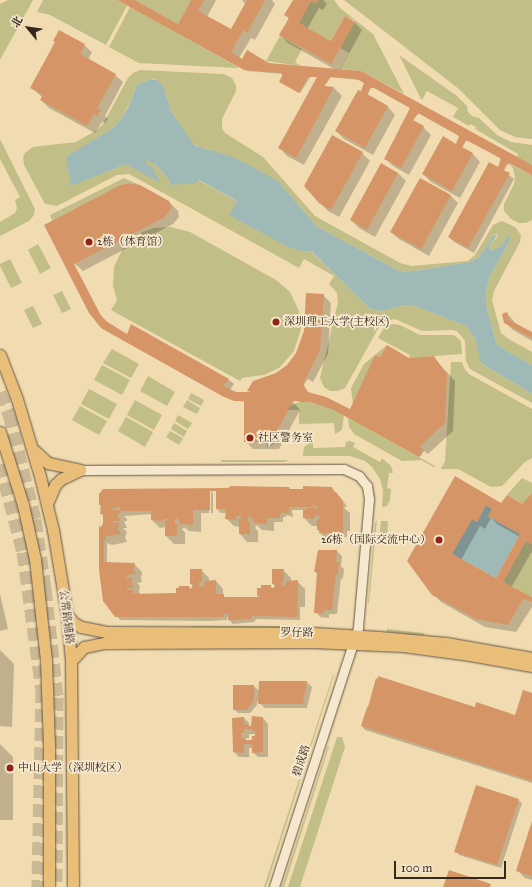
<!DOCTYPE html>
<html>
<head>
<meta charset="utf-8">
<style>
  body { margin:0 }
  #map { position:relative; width:532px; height:887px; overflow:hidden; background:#f1dcb2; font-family:"IM FELL Great Primer","Noto Serif SC",serif }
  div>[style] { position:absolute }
  .green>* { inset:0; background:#c1be87 }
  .water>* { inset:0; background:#9fb9b7 }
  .shadow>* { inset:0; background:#0003 }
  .building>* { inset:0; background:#d69567 }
  .highway-tunnel>* { height:13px; margin-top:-6.5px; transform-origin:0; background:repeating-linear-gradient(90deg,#cbb895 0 13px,transparent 0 19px) }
  .roads { filter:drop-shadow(0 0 1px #645544) drop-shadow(0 0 1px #645544) }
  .minor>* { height:9px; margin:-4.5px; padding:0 4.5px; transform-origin:4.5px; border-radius:4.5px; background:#f6e8cd }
  .major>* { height:11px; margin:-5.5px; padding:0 5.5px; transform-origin:5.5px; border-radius:5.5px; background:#e8be79 }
  .dots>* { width:11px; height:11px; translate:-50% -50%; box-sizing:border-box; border:2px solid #f6e8cd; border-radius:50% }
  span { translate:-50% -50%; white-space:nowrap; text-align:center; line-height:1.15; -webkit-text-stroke:3.5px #f6e8cd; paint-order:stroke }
  .poi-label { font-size:11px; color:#35281f }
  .left { translate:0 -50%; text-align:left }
  .right { translate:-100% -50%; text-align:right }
  .street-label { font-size:11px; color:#35281f }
  .north { position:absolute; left:8px; top:8px; width:40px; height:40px; -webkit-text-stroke:3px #f6e8cd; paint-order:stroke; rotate:299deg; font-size:11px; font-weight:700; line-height:16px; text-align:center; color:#35281f }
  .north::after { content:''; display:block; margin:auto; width:14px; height:18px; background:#35281f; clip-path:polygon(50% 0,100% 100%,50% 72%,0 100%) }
  .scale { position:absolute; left:394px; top:861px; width:112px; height:18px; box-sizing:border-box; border:2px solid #35281f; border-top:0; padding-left:5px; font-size:12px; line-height:14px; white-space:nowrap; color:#35281f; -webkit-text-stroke:3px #f6e8cd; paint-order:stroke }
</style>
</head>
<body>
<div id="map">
  <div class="green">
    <i style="clip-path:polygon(8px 0,33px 0,0 60px,0 4px)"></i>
    <i style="clip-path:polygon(43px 0,117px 0,127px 6px,106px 45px,50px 15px,37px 12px)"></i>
    <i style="clip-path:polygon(135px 0,191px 0,178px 24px)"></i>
    <i style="clip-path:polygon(319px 0,334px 0,340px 8px,373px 34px,404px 94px,361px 71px,340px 69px,349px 53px,340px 48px,355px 21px,345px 16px,331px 41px,299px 23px,311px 1px,315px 3px)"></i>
    <i style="clip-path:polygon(344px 0,532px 0,532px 139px,515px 137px,500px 130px,459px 89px)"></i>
    <i style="clip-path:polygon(130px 7px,238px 67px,237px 68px,139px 63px,109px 47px)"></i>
    <i style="clip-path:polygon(280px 36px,302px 49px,295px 62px,301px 66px,266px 61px)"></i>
    <i style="clip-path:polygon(399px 55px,457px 96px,467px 106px,468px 112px,472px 116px,479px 118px,497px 135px,511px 142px,532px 145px,532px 165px,517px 157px,518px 154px,475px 129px,476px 127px,470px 124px,469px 126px,453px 117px,458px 108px,427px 91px,422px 100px,421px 99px)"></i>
    <i style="clip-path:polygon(141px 70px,224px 74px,232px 78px,236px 86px,236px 91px,222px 119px,222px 128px,225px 133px,263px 157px,315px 216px,400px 263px,411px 266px,468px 261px,475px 255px,493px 225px,502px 221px,515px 227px,521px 235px,520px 242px,494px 291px,492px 300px,501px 333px,507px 338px,532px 352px,532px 365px,502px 348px,496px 343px,486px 305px,486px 291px,490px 276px,509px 242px,510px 236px,507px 236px,501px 246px,491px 251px,489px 246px,498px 236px,497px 233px,493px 236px,479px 257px,470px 262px,407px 272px,399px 271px,316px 226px,278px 181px,206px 148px,206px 149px,193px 144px,171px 111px,163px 85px,155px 79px,149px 79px,135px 88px,130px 103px,120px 120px,113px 128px,67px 157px,71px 185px,126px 164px,146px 163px,146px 159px,156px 165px,170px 181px,169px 185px,198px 180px,289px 230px,370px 309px,383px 311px,403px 305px,412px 305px,466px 326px,475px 338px,482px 364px,532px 394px,532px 403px,470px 369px,466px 361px,465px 341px,457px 331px,451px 330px,422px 331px,395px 319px,386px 321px,379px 327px,345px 388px,338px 391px,330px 391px,324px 387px,320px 378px,338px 302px,337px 293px,329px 284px,334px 276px,304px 259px,299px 268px,129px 174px,117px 175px,57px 206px,45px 204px,24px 165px,23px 157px,25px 153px,33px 147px,76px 142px,97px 130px,103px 124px,128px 78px,133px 73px)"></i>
    <i style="clip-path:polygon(0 139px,35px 209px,34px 215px,29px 221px,0 236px,0 222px,15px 213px,17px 208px,15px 200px,20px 197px,0 159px)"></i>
    <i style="clip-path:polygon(508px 163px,532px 175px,532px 220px,526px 223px,519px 223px,511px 219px,504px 211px,504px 204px,514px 184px,515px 178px,513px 168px)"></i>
    <i style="clip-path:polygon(124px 178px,140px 185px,129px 183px,120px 185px,52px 221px,50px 215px)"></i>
    <i style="clip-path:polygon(171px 227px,190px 232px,276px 280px,290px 292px,299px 311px,301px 329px,294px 351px,279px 368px,264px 375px,242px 378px,240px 381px,111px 310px,117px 300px,113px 286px,114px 267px,123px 248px,142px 232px,154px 228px)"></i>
    <i style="clip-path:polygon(38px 244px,51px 268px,40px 274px,28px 250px)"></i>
    <i style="clip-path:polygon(10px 259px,22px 283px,11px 288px,0 266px,0 264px)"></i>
    <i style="clip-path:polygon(62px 291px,71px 309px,62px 313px,53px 295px)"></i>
    <i style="clip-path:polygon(33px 306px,42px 324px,33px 328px,24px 310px)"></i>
    <i style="clip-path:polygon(392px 324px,400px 325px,420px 335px,454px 335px,461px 341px,462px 354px,409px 358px,410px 355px,378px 338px,384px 328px)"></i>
    <i style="clip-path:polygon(387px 345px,380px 357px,375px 356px,353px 404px,351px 388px,364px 364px)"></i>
    <i style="clip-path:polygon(112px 349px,139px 364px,131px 378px,103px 363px)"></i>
    <i style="clip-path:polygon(451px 362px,462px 362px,464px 368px,469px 374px,532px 409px,532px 458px,525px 462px,502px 486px,491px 487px,458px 469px,441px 469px,445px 461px)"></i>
    <i style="clip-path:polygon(102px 365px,130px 380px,122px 395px,94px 380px)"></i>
    <i style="clip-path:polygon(148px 376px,175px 392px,167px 406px,140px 391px)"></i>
    <i style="clip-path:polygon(89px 389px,117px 404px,109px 419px,81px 404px)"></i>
    <i style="clip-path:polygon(191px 393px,204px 400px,201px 406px,188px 399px)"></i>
    <i style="clip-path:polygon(135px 400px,162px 415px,154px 430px,127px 415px)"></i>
    <i style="clip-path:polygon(187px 400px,200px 408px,197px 414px,183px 407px)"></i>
    <i style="clip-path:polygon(302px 401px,329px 407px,344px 415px,342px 430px,335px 434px,334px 423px,299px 424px,299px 410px,288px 410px,290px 406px)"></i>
    <i style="clip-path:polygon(80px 406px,107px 421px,99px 435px,72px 420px)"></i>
    <i style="clip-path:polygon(178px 415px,192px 423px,188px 429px,175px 421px)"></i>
    <i style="clip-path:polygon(126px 417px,153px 432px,145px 447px,118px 431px)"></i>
    <i style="clip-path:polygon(348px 418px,435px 466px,434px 467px,421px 460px,402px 461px,354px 434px,349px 427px)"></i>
    <i style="clip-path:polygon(174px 423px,187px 431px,184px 437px,171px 429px)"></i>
    <i style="clip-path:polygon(170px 431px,183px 438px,179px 445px,166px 437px)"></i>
    <i style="clip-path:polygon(275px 434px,285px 434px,285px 442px,275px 443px,267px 448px,267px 442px)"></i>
    <i style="clip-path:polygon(350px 441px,355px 443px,353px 447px,380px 462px,382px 458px,391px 466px,393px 473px,389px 473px,387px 488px,391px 489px,390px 500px,387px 506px,382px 507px,383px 490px,380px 479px,372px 467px,365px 461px,350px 456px,303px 456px,303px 454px,304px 447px,311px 442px,313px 442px,313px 448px,345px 447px,346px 442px)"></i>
    <i style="clip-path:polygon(221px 460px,289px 460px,284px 462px,221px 462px)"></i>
    <i style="clip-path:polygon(522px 478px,532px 483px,532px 493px,522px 504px,507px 495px)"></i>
    <i style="clip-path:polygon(377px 520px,369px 603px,368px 603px,375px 523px)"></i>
    <i style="clip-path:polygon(381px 521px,388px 521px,387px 539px,379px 538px)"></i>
    <i style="clip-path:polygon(526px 541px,532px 544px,532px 597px,503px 582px)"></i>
    <i style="clip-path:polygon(194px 626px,284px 626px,282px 628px,193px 627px)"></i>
    <i style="clip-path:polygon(387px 629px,424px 633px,425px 634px,423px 636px,387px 632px)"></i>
    <i style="clip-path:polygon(333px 675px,334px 675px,266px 887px,264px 887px)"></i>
    <i style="clip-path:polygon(337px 737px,342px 737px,345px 747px,300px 887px,288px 887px)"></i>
    <i style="clip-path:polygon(328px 746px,329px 747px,284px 887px,282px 887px)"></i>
  </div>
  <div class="water">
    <i style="clip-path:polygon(150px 79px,157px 80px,163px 85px,171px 111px,194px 145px,233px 157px,278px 181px,316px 226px,399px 271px,407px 272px,470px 262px,479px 257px,493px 236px,498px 234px,489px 246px,491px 251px,501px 246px,507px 236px,510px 236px,509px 242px,490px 276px,486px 291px,486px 305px,496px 343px,502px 348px,532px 365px,532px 394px,481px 363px,475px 338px,466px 326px,412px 305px,403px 305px,383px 311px,370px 309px,311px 251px,301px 251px,288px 247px,229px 215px,237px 201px,199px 180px,196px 183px,169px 185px,170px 181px,156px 165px,146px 160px,146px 163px,153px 168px,160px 183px,126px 164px,71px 186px,66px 157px,113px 128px,120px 120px,129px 106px,136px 86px)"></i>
    <i style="clip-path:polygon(486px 505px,492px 509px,489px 517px,520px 534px,496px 578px,452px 554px,472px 519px,477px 522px)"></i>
  </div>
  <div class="shadow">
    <i style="clip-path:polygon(118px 0,133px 0,179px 25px,193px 0,216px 0,207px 17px,231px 30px,245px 4px,242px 0,272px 0,275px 4px,255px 40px,251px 38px,239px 58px,242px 60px,247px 52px,269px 64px,336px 70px,288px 43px,280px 35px,289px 19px,286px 15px,294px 0,323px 0,327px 4px,323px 10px,319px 8px,307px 29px,331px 43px,345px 17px,354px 22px,362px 30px,340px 70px,360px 72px,532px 166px,532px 175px,511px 163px,507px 165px,504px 171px,514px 179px,474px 253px,454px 242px,449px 237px,489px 163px,498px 168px,501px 158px,470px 141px,466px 141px,462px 148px,473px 154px,480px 162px,460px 198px,431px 182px,423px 174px,443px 138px,457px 145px,461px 137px,420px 113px,417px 115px,413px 121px,423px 127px,431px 135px,409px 175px,393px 166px,385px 158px,412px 110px,410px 108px,374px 88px,371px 88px,367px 96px,388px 107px,395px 115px,373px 155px,344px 139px,336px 131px,358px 91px,365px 94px,362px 91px,365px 83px,359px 80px,331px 77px,324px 87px,334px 88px,342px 96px,304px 165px,287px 156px,280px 148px,318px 77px,311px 76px,300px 93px,280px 82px,283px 74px,247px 71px)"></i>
    <i style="clip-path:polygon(84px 45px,92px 52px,88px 60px,115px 75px,123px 82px,105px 116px,108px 119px,105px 123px,102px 122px,95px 133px,49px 108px,41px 100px,42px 97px,31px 87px)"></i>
    <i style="clip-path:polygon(362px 153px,370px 161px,339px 217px,328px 211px,319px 202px)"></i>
    <i style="clip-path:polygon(398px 173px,406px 181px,375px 237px,359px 228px,351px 220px)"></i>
    <i style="clip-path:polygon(139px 186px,170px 203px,178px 211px,179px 217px,173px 224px,83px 271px,73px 262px,101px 316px,109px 324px,126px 334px,228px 379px,234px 384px,230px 390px,240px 393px,252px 393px,249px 390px,288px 366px,297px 354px,323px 295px,331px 303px,328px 354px,313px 382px,308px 379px,303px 386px,307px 392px,351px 410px,384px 360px,433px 357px,455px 381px,453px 431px,428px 454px,424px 451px,420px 457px,334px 410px,317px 403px,292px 401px,300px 410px,279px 449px,253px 449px,245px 441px,245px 402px,229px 399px,103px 329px,45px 226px)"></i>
    <i style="clip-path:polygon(450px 195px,458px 203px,429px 256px,399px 239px,391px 232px)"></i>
    <i style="clip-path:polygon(507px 313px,516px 324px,532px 333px,532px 341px,513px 330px,505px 322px)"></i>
    <i style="clip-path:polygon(evenodd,455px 477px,501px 504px,523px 505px,532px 494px,532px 551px,511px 588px,532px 598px,532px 607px,516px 632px,485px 627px,441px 602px,433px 594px,455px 477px,491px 518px,497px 524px,520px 537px,496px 580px,461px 560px,480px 526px,485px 529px,491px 518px)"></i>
    <i style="clip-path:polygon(289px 487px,291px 490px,332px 488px,347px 506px,344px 508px,350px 513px,350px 531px,347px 531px,347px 537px,335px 537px,335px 541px,328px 541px,320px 533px,318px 526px,312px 526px,304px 518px,304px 510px,292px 510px,293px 517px,286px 515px,286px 517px,283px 517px,283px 522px,274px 522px,274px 531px,262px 530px,257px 525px,255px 528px,258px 531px,258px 542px,247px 542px,240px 534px,240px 527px,234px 526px,226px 518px,226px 513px,221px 513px,217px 509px,217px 491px,211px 491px,213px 493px,213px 513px,211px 513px,211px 491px,209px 491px,209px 513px,201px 513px,201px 532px,189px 531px,184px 527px,182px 530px,185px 532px,185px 544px,174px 544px,166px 536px,166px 527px,160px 528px,152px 520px,152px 514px,124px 516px,127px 519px,127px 521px,124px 521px,127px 528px,123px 528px,127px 532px,125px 537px,127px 542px,112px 545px,107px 543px,107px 563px,134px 564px,142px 572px,141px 578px,142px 582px,137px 583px,140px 586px,139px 592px,141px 595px,177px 594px,189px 587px,192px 590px,194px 587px,191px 584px,201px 570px,209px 578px,209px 582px,216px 581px,223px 589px,223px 595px,226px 598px,261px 598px,258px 595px,270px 586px,273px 589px,276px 587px,273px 584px,283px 570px,291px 578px,291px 581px,297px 581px,305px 589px,305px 607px,300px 607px,300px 620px,256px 619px,254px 622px,233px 624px,229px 620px,229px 617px,227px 617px,227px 620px,210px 621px,120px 620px,104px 600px,104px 516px,101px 514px,100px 494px)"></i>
    <i style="clip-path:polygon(319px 551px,337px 551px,342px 556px,341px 566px,344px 569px,343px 579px,341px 578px,337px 614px,329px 614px,329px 618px,321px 617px,315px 612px,318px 574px,315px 572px)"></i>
    <i style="clip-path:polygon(0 594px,8px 629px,0 631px)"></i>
    <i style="clip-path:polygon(0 650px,14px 664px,12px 727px,0 726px)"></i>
    <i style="clip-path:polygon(307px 682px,312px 687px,307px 708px,265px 708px,257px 701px,257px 705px,250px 713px,238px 713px,234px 709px,254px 686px,260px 692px)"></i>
    <i style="clip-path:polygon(532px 694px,532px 783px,365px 730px,362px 726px,464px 705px,515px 716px)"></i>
    <i style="clip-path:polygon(evenodd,244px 718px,249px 723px,249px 727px,252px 726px,263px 718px,268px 724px,268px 757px,258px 757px,253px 752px,253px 748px,249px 748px,249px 757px,239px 757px,234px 752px,244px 718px,249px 734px,256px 734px,253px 741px,246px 741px,246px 738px,249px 738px,249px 734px)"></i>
    <i style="clip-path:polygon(0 744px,13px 757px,13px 820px,0 820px)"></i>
    <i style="clip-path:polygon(518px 800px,522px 803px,501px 868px,459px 855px,456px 851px)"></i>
    <i style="clip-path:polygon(532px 823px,532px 880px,525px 878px,517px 870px)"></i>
  </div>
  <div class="building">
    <i style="clip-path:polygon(117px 0,135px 0,178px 24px,191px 0,204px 0,198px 11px,231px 29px,247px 0,265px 0,247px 33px,243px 30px,231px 52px,242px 59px,247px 50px,269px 63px,361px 71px,532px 165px,532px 175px,509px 163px,507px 164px,503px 170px,510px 173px,468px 248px,448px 237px,489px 162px,498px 167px,501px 160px,500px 158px,466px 140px,462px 147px,473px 153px,452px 191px,422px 174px,443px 136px,456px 144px,459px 136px,418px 113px,413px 120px,424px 126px,401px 168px,384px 159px,410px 108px,373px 87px,370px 88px,367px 94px,388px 106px,365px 148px,335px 131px,358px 90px,361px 91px,364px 83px,357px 79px,330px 77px,324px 86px,334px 87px,296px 158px,278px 148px,317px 77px,308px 77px,299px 93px,279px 82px,282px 76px,282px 73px,244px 70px)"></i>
    <i style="clip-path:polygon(293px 0,319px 0,315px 3px,311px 1px,299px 23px,331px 41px,345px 16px,355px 22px,331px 64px,279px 35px,289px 18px,284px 15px)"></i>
    <i style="clip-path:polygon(59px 30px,85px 44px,80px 54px,116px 74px,97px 108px,101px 110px,97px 116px,94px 114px,87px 126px,40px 100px,43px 95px,30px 88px,55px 42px,53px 41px)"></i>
    <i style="clip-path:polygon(332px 135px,363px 152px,331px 210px,319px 203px,304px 186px)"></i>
    <i style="clip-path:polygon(381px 163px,398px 173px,367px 230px,350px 220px)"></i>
    <i style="clip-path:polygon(420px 178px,451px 195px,421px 249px,390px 232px)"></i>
    <i style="clip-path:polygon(129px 183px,140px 185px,169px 201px,172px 207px,165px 217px,74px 264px,100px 314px,106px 321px,127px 334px,131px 324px,229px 379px,223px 386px,236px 392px,251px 392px,247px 391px,253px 381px,276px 373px,287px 365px,296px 353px,304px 331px,306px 293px,324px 294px,320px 350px,303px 384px,308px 392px,326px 397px,350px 409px,375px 355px,380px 357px,387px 345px,409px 358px,434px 356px,445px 372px,447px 372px,445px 423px,419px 447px,424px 449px,419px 457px,332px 409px,306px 401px,293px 401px,271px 442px,244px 442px,244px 401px,234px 401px,222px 396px,101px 328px,89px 313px,44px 225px,120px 185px)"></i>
    <i style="clip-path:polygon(507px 312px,509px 320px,532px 332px,532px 338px,504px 323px,502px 314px)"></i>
    <i style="clip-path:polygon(evenodd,455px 476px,501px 503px,507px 495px,522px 504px,532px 493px,532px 544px,526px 541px,503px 582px,532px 597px,532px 602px,523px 599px,508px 625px,476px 619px,432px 595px,407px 561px,455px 476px,486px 505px,492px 509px,488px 516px,520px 534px,496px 578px,452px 554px,472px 519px,477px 522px,486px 505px)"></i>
    <i style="clip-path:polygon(231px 486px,289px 487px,289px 489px,303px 489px,303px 486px,332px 487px,334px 492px,336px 492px,343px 501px,343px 533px,319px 533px,319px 530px,317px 530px,317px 520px,319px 520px,320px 517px,318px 515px,314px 516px,314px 519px,303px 518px,303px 510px,306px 510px,306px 508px,316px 508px,316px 510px,318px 507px,313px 504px,313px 507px,289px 507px,289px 514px,282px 512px,282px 514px,280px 514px,280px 518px,267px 518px,267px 524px,254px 523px,253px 519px,249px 516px,247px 522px,250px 522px,250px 534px,239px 534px,239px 519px,241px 519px,241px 517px,240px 515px,236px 517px,236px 520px,225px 519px,226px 509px,216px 509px,216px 491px,210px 491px,210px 510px,193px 510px,193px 525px,180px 524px,178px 517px,175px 520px,175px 524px,177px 524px,177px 536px,165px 536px,165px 521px,169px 520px,167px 519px,163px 519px,163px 521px,151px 520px,151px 512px,155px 511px,120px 511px,120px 507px,112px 508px,113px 510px,120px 510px,120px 514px,117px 514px,120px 521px,113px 521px,113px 523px,120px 523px,117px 531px,120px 530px,120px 534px,106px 536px,106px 540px,104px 540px,104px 562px,135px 563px,133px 571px,135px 571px,135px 574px,126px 575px,127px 578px,133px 578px,131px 585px,133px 585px,133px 588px,127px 588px,127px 590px,133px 590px,133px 594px,176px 593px,176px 588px,179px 588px,179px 586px,189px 586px,189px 588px,191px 589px,193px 584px,190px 584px,190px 569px,202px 569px,202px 582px,199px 582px,199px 586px,203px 587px,205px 581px,216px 580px,216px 594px,224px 594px,224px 597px,261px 597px,257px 596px,257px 588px,261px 588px,261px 585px,271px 585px,271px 588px,273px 588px,275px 586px,275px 584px,272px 584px,272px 569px,284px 569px,283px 582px,281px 582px,282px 587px,286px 584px,286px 581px,298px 580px,297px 617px,252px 616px,251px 619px,228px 620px,228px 614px,224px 614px,224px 617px,115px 617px,103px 601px,99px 570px,99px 526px,101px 527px,103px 523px,103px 514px,100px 514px,101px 505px,99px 505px,99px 494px,103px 489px,228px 488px)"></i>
    <i style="clip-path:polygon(318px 550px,337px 550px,336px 562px,339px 562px,338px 574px,336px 574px,332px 610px,324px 610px,324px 613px,314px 613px,317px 572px,314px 572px)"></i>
    <i style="clip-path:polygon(378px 676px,475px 707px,476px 702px,515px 715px,523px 690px,532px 693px,532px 781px,361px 726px,367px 707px,368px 707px,376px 678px,378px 679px)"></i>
    <i style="clip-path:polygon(259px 681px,307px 681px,303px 704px,258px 704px)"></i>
    <i style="clip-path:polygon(233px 685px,254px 685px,254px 701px,246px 710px,233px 710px)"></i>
    <i style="clip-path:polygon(evenodd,252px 716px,263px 717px,263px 752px,252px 753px,252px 744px,244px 744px,244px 753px,233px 752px,232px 718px,244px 717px,244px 724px,251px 726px,252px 716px,244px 729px,252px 729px,252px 731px,255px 731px,255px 736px,252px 736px,252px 740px,244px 740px,244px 738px,241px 738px,241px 733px,244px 733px,244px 729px)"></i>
    <i style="clip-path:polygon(476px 785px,519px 799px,497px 865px,454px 852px)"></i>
    <i style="clip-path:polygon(532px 821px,532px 876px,516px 871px)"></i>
    <i style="clip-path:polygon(449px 870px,491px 884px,490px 887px,443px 887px)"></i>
  </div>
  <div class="highway-tunnel">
    <i style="left:0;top:392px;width:24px;rotate:68deg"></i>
    <i style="left:9px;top:414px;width:108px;rotate:76.1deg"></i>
    <i style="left:35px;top:519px;width:70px;rotate:81.8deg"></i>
    <i style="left:45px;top:588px;width:110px;rotate:83.7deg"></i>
    <i style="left:57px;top:697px;width:190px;rotate:90.3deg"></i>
    <i style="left:0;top:464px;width:91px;rotate:75.4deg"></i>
    <i style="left:23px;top:552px;width:139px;rotate:82.2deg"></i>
    <i style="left:42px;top:690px;width:197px;rotate:91.2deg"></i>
  </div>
  <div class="roads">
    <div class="minor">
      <i style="left:80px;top:470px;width:264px;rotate:-0.2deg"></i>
      <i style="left:344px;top:469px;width:17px;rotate:25deg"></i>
      <i style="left:359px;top:476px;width:13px;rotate:51deg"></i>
      <i style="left:367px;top:486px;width:13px;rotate:81deg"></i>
      <i style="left:369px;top:499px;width:129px;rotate:94.9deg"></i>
      <i style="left:358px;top:628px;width:272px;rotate:108deg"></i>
    </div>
    <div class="major">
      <i style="left:0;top:355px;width:47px;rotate:68.9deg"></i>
      <i style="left:17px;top:399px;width:80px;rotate:73.4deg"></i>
      <i style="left:40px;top:476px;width:56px;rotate:76.5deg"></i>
      <i style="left:53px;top:530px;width:86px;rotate:80.6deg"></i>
      <i style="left:67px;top:615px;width:46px;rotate:85deg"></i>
      <i style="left:71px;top:661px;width:226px;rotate:89.5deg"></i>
      <i style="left:0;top:432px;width:77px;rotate:72.5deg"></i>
      <i style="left:23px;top:505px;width:55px;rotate:77.5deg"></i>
      <i style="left:35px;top:559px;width:102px;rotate:83.8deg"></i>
      <i style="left:46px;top:660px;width:84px;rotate:88deg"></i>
      <i style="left:49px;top:744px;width:143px;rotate:90deg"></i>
      <i style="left:35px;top:451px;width:18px;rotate:43deg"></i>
      <i style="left:48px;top:463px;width:33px;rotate:12deg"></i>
      <i style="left:47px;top:504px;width:21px;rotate:-67deg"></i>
      <i style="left:55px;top:485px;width:8px;rotate:-45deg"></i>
      <i style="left:61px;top:479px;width:21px;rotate:-25deg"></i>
      <i style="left:67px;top:615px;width:11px;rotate:49deg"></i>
      <i style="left:74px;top:623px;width:8px;rotate:30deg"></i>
      <i style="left:81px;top:627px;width:25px;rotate:11deg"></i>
      <i style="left:106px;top:632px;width:207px;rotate:0.3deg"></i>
      <i style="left:313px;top:633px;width:66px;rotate:3.5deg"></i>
      <i style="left:379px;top:637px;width:67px;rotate:5.1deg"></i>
      <i style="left:446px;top:643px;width:87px;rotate:9.9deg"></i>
      <i style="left:71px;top:661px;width:19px;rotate:-47deg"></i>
      <i style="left:84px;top:647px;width:20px;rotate:-11deg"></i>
      <i style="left:104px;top:643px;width:209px;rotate:-0.3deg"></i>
      <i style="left:313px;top:642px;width:90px;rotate:2.5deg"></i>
      <i style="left:403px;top:646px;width:68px;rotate:7.7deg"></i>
      <i style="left:470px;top:655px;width:63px;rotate:10.1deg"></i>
    </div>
  </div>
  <div class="dots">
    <i style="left:89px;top:242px;background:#8f2418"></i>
    <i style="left:276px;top:322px;background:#8f2418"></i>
    <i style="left:250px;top:438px;background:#8f2418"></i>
    <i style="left:439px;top:540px;background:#8f2418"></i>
    <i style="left:10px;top:768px;background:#8f2418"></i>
  </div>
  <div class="poi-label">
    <span class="left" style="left:97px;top:242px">2栋（体育馆）</span>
    <span class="left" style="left:284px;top:322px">深圳理工大学(主校区)</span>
    <span class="left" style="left:258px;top:438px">社区警务室</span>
    <span class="right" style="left:431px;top:540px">26栋（国际交流中心）</span>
    <span class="left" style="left:18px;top:768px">中山大学（深圳校区）</span>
  </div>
  <div class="street-label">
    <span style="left:66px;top:617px;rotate:83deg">公常路辅路</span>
    <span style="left:297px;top:633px">罗仔路</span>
    <span style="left:302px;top:761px;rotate:-72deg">碧成路</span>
  </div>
  <div class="north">北</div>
  <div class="scale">100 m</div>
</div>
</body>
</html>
